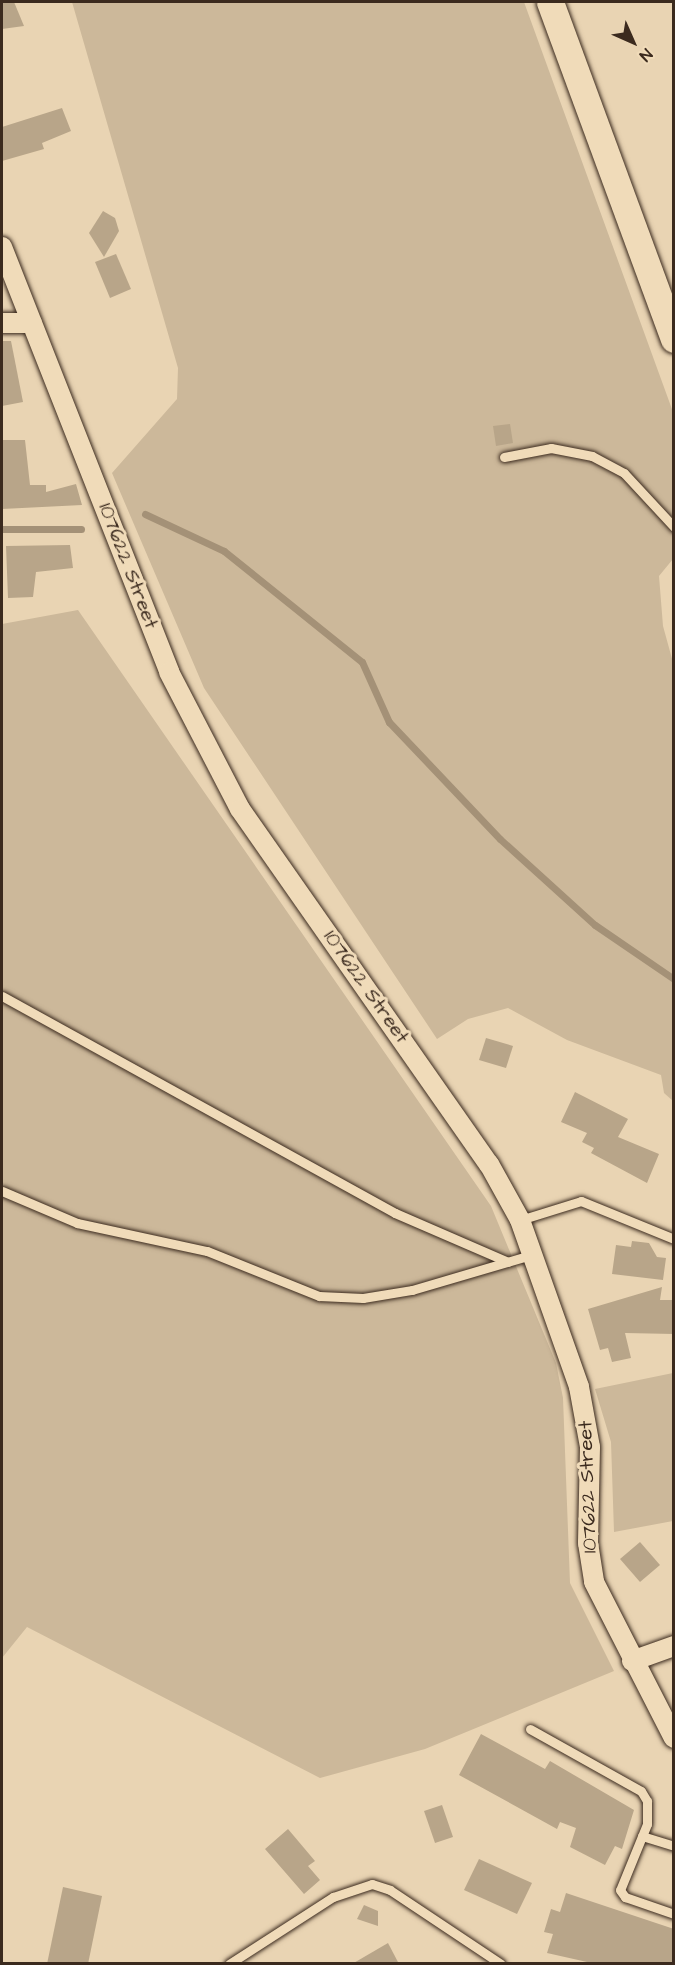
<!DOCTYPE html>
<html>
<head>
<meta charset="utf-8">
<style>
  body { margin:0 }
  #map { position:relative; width:675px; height:1965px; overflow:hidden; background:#e9d4b3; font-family:"Architects Daughter",sans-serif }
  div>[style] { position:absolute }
  .green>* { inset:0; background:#ccb89a }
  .stream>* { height:7px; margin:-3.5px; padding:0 3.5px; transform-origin:3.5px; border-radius:3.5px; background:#a49177 }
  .building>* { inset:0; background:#b8a589 }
  .roads { filter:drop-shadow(0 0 2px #3b2a1e) drop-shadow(0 0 2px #3b2a1e) }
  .lane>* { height:9px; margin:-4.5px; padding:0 4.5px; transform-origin:4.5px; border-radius:4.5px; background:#f0dbb9 }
  .street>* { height:20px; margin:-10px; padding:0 10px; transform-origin:10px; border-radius:10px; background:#f0dbb9 }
  .secondary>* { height:27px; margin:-13.5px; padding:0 13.5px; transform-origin:13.5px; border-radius:13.5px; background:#f0dbb9 }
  span { translate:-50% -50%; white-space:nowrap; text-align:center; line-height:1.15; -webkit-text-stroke:6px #f0dbb9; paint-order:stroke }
  .street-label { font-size:20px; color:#3b2a1e }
  .frame { position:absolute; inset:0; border:3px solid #3b2a1e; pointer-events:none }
  .north { position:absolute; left:603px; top:12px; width:60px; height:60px; -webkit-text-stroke:4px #f0dbb9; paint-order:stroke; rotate:135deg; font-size:16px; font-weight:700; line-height:24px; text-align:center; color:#3b2a1e }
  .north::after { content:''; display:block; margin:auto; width:21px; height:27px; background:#3b2a1e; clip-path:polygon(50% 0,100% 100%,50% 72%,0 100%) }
</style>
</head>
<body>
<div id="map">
  <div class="green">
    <i style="clip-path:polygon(72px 2px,524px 2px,673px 412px,673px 559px,659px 576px,663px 626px,674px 666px,673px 1101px,664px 1093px,661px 1075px,567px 1040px,508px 1008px,468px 1019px,437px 1039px,204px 688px,112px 473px,177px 399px,178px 368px)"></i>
    <i style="clip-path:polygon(78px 610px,491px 1206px,556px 1363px,563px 1398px,570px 1583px,614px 1671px,425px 1749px,320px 1778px,27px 1627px,2px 1658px,2px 624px)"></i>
    <i style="clip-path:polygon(673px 1373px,673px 1521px,614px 1532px,611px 1442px,595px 1389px)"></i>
  </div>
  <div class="stream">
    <i style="left:145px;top:514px;width:87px;rotate:25.1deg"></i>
    <i style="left:224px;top:551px;width:177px;rotate:38.8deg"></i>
    <i style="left:362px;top:662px;width:66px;rotate:65.8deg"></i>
    <i style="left:389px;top:722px;width:161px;rotate:46.5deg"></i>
    <i style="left:500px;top:839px;width:128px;rotate:42.2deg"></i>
    <i style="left:595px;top:925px;width:96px;rotate:34.4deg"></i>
    <i style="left:2px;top:529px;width:79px"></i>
  </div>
  <div class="building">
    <i style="clip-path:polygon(2px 2px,14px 2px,24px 26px,2px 29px)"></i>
    <i style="clip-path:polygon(62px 108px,71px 131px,42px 143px,44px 149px,2px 161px,2px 127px)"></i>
    <i style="clip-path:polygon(103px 211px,115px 218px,119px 231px,104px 257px,89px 233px)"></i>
    <i style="clip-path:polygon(116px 254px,131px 289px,110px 298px,95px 262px)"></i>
    <i style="clip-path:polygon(2px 341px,11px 341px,23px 402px,2px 406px)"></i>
    <i style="clip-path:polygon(510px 424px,513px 443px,496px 446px,493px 426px)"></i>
    <i style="clip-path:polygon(2px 440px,25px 440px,30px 485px,46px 485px,46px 492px,76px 484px,82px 505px,2px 509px)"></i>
    <i style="clip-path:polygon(70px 545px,73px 568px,36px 572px,33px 597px,8px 598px,6px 546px)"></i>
    <i style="clip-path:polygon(486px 1038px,513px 1046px,506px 1068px,479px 1060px)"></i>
    <i style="clip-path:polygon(575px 1092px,628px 1119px,618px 1137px,659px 1154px,647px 1183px,591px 1153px,594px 1148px,582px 1142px,587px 1133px,561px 1122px)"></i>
    <i style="clip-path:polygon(632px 1241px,649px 1243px,657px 1257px,666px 1258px,663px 1280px,612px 1274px,616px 1245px,631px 1247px)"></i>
    <i style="clip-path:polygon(662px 1287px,660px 1300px,674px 1300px,674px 1334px,625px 1333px,631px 1358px,612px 1362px,608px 1348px,600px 1350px,588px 1309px)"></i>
    <i style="clip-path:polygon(640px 1542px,660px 1565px,640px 1582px,620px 1559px)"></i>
    <i style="clip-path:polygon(481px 1734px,545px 1769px,550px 1761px,634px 1810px,622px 1849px,615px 1846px,605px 1865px,570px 1847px,576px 1828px,560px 1822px,557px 1829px,459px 1775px)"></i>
    <i style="clip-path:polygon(442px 1805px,453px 1837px,435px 1843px,424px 1811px)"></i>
    <i style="clip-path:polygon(288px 1829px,315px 1861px,308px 1866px,320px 1880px,304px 1894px,265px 1849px)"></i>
    <i style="clip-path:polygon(479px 1859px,532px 1883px,517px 1914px,464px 1890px)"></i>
    <i style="clip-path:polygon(63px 1887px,102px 1896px,88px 1964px,47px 1964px)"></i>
    <i style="clip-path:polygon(566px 1893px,674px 1929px,674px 1964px,596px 1964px,547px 1953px,553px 1934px,544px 1932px,551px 1909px,560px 1912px)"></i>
    <i style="clip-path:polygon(364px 1905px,378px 1911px,378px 1926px,357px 1919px)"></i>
    <i style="clip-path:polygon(388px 1943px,399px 1964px,352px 1964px)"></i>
  </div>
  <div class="roads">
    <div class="lane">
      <i style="left:504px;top:457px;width:48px;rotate:-10.8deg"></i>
      <i style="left:551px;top:448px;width:42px;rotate:11deg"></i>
      <i style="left:592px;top:456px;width:36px;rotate:28deg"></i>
      <i style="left:624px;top:473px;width:74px;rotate:47.2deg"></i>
      <i style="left:2px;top:996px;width:449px;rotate:28.9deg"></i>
      <i style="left:395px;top:1213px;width:123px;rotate:23.4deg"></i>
      <i style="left:2px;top:1191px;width:82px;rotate:23.1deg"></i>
      <i style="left:77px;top:1223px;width:133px;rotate:12.2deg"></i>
      <i style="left:207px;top:1251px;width:121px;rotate:21.9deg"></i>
      <i style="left:319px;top:1296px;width:44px;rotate:2.6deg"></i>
      <i style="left:363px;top:1298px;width:50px;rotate:-9.3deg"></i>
      <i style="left:412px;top:1290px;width:127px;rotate:-16.4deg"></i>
      <i style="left:520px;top:1220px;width:64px;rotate:-17.3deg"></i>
      <i style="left:581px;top:1201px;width:100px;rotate:22.2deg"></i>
      <i style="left:530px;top:1729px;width:127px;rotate:29.2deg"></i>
      <i style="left:641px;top:1791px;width:12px;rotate:59deg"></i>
      <i style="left:647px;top:1801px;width:23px;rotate:90deg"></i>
      <i style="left:647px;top:1824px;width:71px;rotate:112.2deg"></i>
      <i style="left:620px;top:1890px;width:9px;rotate:54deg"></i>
      <i style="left:625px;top:1897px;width:52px;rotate:19.1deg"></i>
      <i style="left:642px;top:1836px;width:34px;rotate:17deg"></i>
      <i style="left:229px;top:1964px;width:124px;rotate:-32.8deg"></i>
      <i style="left:333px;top:1897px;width:41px;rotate:-18.4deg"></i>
      <i style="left:372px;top:1884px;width:19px;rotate:18deg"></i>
      <i style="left:390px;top:1890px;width:133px;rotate:33.7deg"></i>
    </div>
    <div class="street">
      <i style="left:2px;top:247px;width:457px;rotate:68.5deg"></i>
      <i style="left:169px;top:672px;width:154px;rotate:62.6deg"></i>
      <i style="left:240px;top:809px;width:434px;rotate:55deg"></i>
      <i style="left:489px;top:1164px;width:64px;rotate:61deg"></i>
      <i style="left:520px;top:1220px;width:177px;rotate:70.5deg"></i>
      <i style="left:579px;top:1387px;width:61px;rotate:79.6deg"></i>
      <i style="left:590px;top:1447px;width:96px;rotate:91.2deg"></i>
      <i style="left:588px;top:1543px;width:39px;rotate:81deg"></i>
      <i style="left:594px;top:1582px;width:175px;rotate:62.9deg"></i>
      <i style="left:2px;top:323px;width:30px"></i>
      <i style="left:632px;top:1661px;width:45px;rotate:-19.7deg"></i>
    </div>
    <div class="secondary">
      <i style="left:550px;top:2px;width:359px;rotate:69.8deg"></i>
    </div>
  </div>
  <div class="street-label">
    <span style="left:128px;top:566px;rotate:69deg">107622 Street</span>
    <span style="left:366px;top:987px;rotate:55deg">107622 Street</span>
    <span style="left:588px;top:1487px;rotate:-92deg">107622 Street</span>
  </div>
  <div class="frame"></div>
  <div class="north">N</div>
</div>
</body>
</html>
